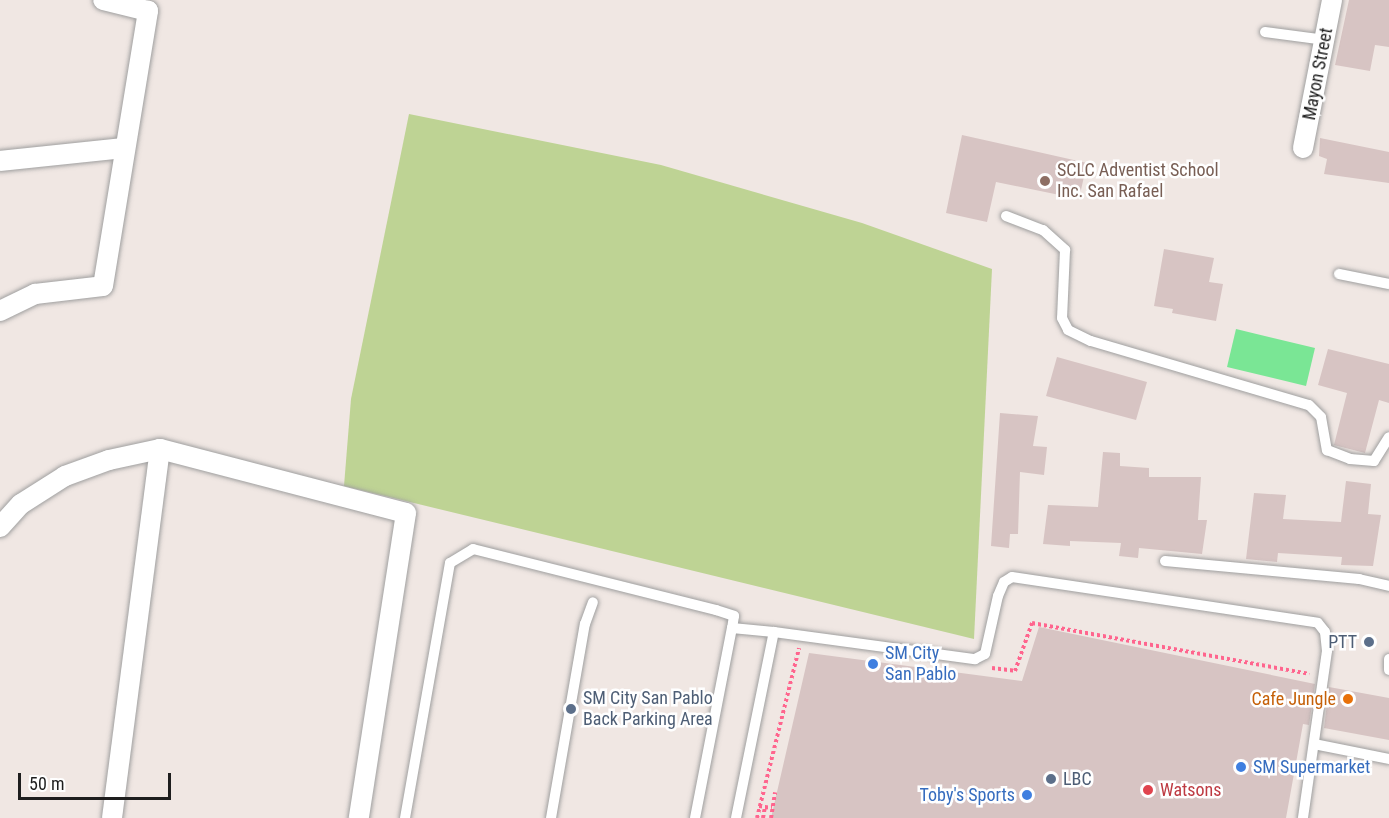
<!DOCTYPE html>
<html>
<head>
<meta charset="utf-8">
<style>
  body { margin:0 }
  #map { position:relative; width:1389px; height:818px; overflow:hidden; background:#f0e7e3; font-family:"Roboto Condensed",sans-serif }
  div>[style] { position:absolute }
  .forest>* { inset:0; background:#bed394 }
  .pitch>* { inset:0; background:#7ae695 }
  .building>* { inset:0; background:#d7c4c3 }
  .path>* { height:4px; margin-top:-2px; transform-origin:0; background:repeating-linear-gradient(90deg,#ff658e 0 3px,transparent 0 6px) }
  .roads { filter:drop-shadow(0 0 2px #9f9f9f) drop-shadow(0 0 2px #9f9f9f) }
  .lane>* { height:10px; margin:-5px; padding:0 5px; transform-origin:5px; border-radius:5px; background:#fff }
  .street>* { height:20px; margin:-10px; padding:0 10px; transform-origin:10px; border-radius:10px; background:#fff }
  .dots>* { width:16px; height:16px; translate:-50% -50%; box-sizing:border-box; border:3px solid #fff; border-radius:50% }
  span { translate:-50% -50%; white-space:nowrap; text-align:center; line-height:1.15; -webkit-text-stroke:5px #fff; paint-order:stroke }
  .street-label { font-size:18px; color:#1e1e1e }
  .education-label { font-size:18px; color:#785e54 }
  .left { translate:0 -50%; text-align:left }
  .service-label { font-size:18px; color:#4e5e75 }
  .right { translate:-100% -50%; text-align:right }
  .shop-label { font-size:18px; color:#366cbe }
  .food-label { font-size:18px; color:#c56008 }
  .health-label { font-size:18px; color:#be3a42 }
  .scale { position:absolute; left:18px; top:773px; width:153px; height:27px; box-sizing:border-box; border:3px solid #1e1e1e; border-top:0; padding-left:8px; font-size:18px; line-height:21px; white-space:nowrap; color:#1e1e1e; -webkit-text-stroke:4px #fff; paint-order:stroke }
</style>
</head>
<body>
<div id="map">
  <div class="forest">
    <i style="clip-path:polygon(409px 114px,661px 165px,862px 223px,992px 269px,974px 639px,344px 486px,351px 399px)"></i>
  </div>
  <div class="pitch">
    <i style="clip-path:polygon(1236px 329px,1315px 348px,1306px 386px,1227px 367px)"></i>
  </div>
  <div class="building">
    <i style="clip-path:polygon(1349px 0,1389px 0,1389px 47px,1375px 45px,1370px 71px,1335px 65px)"></i>
    <i style="clip-path:polygon(962px 135px,1087px 163px,1079px 199px,996px 182px,987px 222px,946px 213px)"></i>
    <i style="clip-path:polygon(1320px 138px,1389px 152px,1389px 183px,1324px 174px,1327px 159px,1319px 156px)"></i>
    <i style="clip-path:polygon(1164px 249px,1214px 258px,1209px 282px,1223px 284px,1216px 321px,1172px 313px,1173px 309px,1154px 306px)"></i>
    <i style="clip-path:polygon(1328px 349px,1389px 364px,1389px 403px,1379px 400px,1365px 453px,1334px 445px,1347px 393px,1318px 385px)"></i>
    <i style="clip-path:polygon(1057px 357px,1147px 382px,1136px 420px,1046px 396px)"></i>
    <i style="clip-path:polygon(1000px 413px,1038px 416px,1033px 446px,1047px 447px,1044px 475px,1020px 472px,1018px 534px,1010px 534px,1009px 548px,991px 546px)"></i>
    <i style="clip-path:polygon(1103px 452px,1120px 453px,1120px 466px,1149px 468px,1149px 477px,1201px 477px,1198px 520px,1207px 520px,1202px 554px,1139px 548px,1138px 558px,1119px 556px,1121px 543px,1070px 541px,1070px 546px,1043px 544px,1048px 505px,1098px 507px)"></i>
    <i style="clip-path:polygon(1346px 481px,1371px 484px,1368px 514px,1381px 515px,1373px 566px,1341px 565px,1342px 557px,1278px 553px,1277px 562px,1246px 559px,1254px 493px,1286px 495px,1283px 519px,1341px 522px)"></i>
    <i style="clip-path:polygon(1039px 627px,1315px 684px,1309px 725px,1303px 724px,1286px 818px,771px 818px,809px 653px,1022px 681px)"></i>
    <i style="clip-path:polygon(1329px 687px,1389px 698px,1389px 740px,1324px 728px)"></i>
  </div>
  <div class="path">
    <i style="left:992px;top:668px;width:23px;rotate:7deg"></i>
    <i style="left:1015px;top:671px;width:51px;rotate:-70.5deg"></i>
    <i style="left:1032px;top:623px;width:282px;rotate:10.4deg"></i>
    <i style="left:759px;top:806px;width:13px;rotate:9deg"></i>
    <i style="left:757px;top:818px;width:175px;rotate:-76.1deg"></i>
    <i style="left:763px;top:818px;width:11px;rotate:-80deg"></i>
    <i style="left:771px;top:818px;width:26px;rotate:-81deg"></i>
  </div>
  <div class="roads">
    <div class="lane">
      <i style="left:1265px;top:32px;width:61px;rotate:7.6deg"></i>
      <i style="left:1006px;top:216px;width:40px;rotate:21deg"></i>
      <i style="left:1043px;top:230px;width:30px;rotate:42deg"></i>
      <i style="left:1065px;top:250px;width:68px;rotate:92.5deg"></i>
      <i style="left:1062px;top:318px;width:13px;rotate:63deg"></i>
      <i style="left:1068px;top:330px;width:25px;rotate:26deg"></i>
      <i style="left:1091px;top:341px;width:227px;rotate:16.4deg"></i>
      <i style="left:1309px;top:405px;width:17px;rotate:45deg"></i>
      <i style="left:1321px;top:417px;width:34px;rotate:80deg"></i>
      <i style="left:1327px;top:450px;width:25px;rotate:21deg"></i>
      <i style="left:1350px;top:459px;width:24px;rotate:5deg"></i>
      <i style="left:1374px;top:461px;width:28px;rotate:-58deg"></i>
      <i style="left:1339px;top:274px;width:51px;rotate:11.3deg"></i>
      <i style="left:1165px;top:561px;width:195px;rotate:5.3deg"></i>
      <i style="left:1359px;top:579px;width:31px;rotate:13deg"></i>
      <i style="left:1389px;top:659px;width:11px;rotate:90deg"></i>
      <i style="left:1314px;top:744px;width:76px;rotate:11.3deg"></i>
      <i style="left:405px;top:818px;width:259px;rotate:-80deg"></i>
      <i style="left:450px;top:563px;width:27px;rotate:-31deg"></i>
      <i style="left:473px;top:549px;width:251px;rotate:14.1deg"></i>
      <i style="left:716px;top:610px;width:19px;rotate:18deg"></i>
      <i style="left:734px;top:616px;width:12px;rotate:99deg"></i>
      <i style="left:551px;top:818px;width:197px;rotate:-80.1deg"></i>
      <i style="left:585px;top:624px;width:23px;rotate:-70deg"></i>
      <i style="left:695px;top:818px;width:194px;rotate:-79deg"></i>
      <i style="left:732px;top:628px;width:42px;rotate:5.4deg"></i>
      <i style="left:736px;top:818px;width:190px;rotate:-78.5deg"></i>
      <i style="left:774px;top:632px;width:203px;rotate:7.7deg"></i>
      <i style="left:975px;top:659px;width:11px;rotate:-27deg"></i>
      <i style="left:985px;top:654px;width:59px;rotate:-77.4deg"></i>
      <i style="left:998px;top:596px;width:15px;rotate:-67deg"></i>
      <i style="left:1004px;top:582px;width:9px;rotate:-32deg"></i>
      <i style="left:1012px;top:577px;width:309px;rotate:8.5deg"></i>
      <i style="left:1318px;top:623px;width:11px;rotate:52deg"></i>
      <i style="left:1325px;top:632px;width:19px;rotate:84deg"></i>
      <i style="left:1327px;top:651px;width:169px;rotate:98.2deg"></i>
    </div>
    <div class="street">
      <i style="left:1303px;top:148px;width:151px;rotate:-78.9deg"></i>
      <i style="left:0;top:161px;width:124px;rotate:-6deg"></i>
      <i style="left:0;top:311px;width:39px;rotate:-26deg"></i>
      <i style="left:35px;top:294px;width:68px;rotate:-6.7deg"></i>
      <i style="left:103px;top:286px;width:279px;rotate:-80.7deg"></i>
      <i style="left:148px;top:11px;width:46px;rotate:-166.3deg"></i>
      <i style="left:0;top:527px;width:31px;rotate:-48deg"></i>
      <i style="left:21px;top:504px;width:52px;rotate:-32.5deg"></i>
      <i style="left:65px;top:476px;width:47px;rotate:-20deg"></i>
      <i style="left:109px;top:460px;width:52px;rotate:-12.2deg"></i>
      <i style="left:160px;top:449px;width:254px;rotate:14.6deg"></i>
      <i style="left:406px;top:513px;width:309px;rotate:98.8deg"></i>
      <i style="left:112px;top:818px;width:372px;rotate:-82.6deg"></i>
    </div>
  </div>
  <div class="dots">
    <i style="left:1045px;top:181px;background:#8d6e63"></i>
    <i style="left:1369px;top:642px;background:#5c6f8a"></i>
    <i style="left:873px;top:664px;background:#3f7fe0"></i>
    <i style="left:1348px;top:699px;background:#e8710a"></i>
    <i style="left:571px;top:709px;background:#5c6f8a"></i>
    <i style="left:1241px;top:767px;background:#3f7fe0"></i>
    <i style="left:1051px;top:779px;background:#5c6f8a"></i>
    <i style="left:1148px;top:790px;background:#e0444e"></i>
    <i style="left:1027px;top:795px;background:#3f7fe0"></i>
  </div>
  <div class="street-label">
    <span style="left:1318px;top:74px;rotate:-79deg">Mayon Street</span>
  </div>
  <div class="education-label">
    <span class="left" style="left:1057px;top:181px">SCLC Adventist School<br>Inc. San Rafael</span>
  </div>
  <div class="service-label">
    <span class="right" style="left:1357px;top:642px">PTT</span>
    <span class="left" style="left:583px;top:709px">SM City San Pablo<br>Back Parking Area</span>
    <span class="left" style="left:1063px;top:779px">LBC</span>
  </div>
  <div class="shop-label">
    <span class="left" style="left:885px;top:664px">SM City<br>San Pablo</span>
    <span class="left" style="left:1253px;top:767px">SM Supermarket</span>
    <span class="right" style="left:1015px;top:795px">Toby's Sports</span>
  </div>
  <div class="food-label">
    <span class="right" style="left:1336px;top:699px">Cafe Jungle</span>
  </div>
  <div class="health-label">
    <span class="left" style="left:1160px;top:790px">Watsons</span>
  </div>
  <div class="scale">50 m</div>
</div>
</body>
</html>
